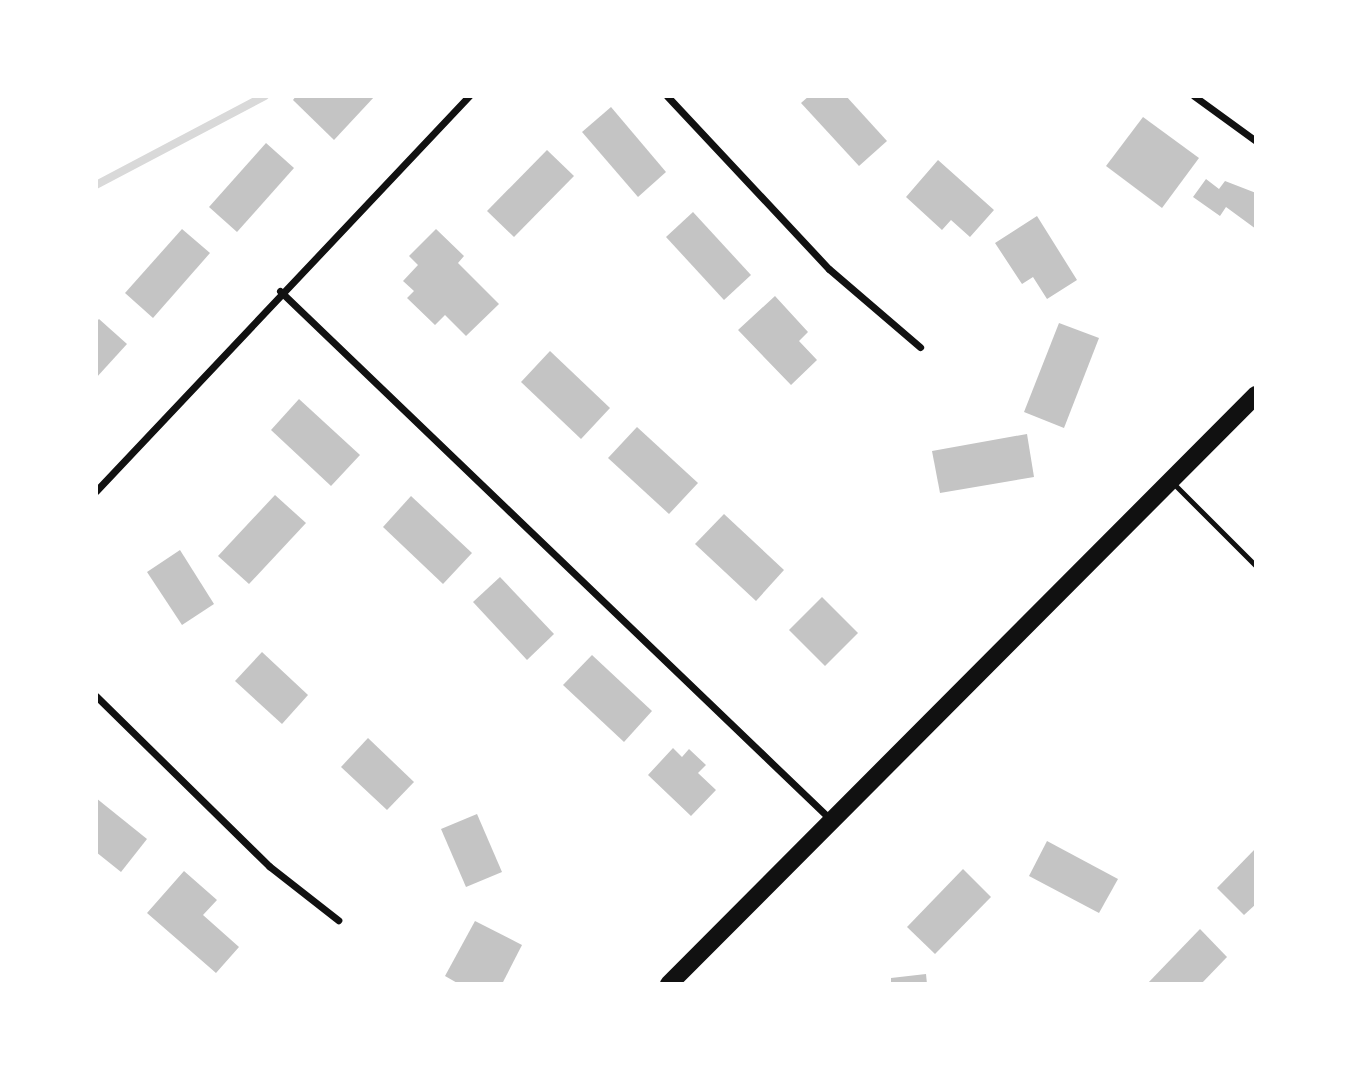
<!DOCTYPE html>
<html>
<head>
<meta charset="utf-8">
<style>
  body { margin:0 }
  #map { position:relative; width:1352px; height:1080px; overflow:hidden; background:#fff; font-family:Overpass,sans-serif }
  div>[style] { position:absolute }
  .stream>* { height:8px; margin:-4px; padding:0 4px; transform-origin:4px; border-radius:4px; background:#d9d9d9 }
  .building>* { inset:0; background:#c4c4c4 }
  .service>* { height:5px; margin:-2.5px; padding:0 2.5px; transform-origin:2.5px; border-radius:2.5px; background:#111 }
  .minor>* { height:7px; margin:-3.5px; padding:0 3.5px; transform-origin:3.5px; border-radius:3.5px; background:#111 }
  .primary>* { height:18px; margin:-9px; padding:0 9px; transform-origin:9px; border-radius:9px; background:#111 }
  span { translate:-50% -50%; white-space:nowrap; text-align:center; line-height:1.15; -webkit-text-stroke:7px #fff; paint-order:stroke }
  .frame { position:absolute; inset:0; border:98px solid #fff; pointer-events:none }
</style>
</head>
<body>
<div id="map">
  <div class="stream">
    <i style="left:96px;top:185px;width:191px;rotate:-27.8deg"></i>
  </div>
  <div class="building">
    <i style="clip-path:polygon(296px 96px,375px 96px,334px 140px,293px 100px)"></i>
    <i style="clip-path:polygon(809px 96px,846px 96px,887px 141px,859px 166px,801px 103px)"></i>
    <i style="clip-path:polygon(611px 107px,666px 172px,638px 197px,582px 132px)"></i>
    <i style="clip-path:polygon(1143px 117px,1199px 158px,1162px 208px,1106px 166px)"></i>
    <i style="clip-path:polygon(266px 143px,294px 168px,237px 232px,209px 207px)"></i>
    <i style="clip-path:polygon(547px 150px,574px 176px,514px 237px,487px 211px)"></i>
    <i style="clip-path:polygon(938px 160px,994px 210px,970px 237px,951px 220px,942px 230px,906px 197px)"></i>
    <i style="clip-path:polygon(1206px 179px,1219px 189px,1225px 181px,1256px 193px,1256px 229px,1226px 207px,1220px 216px,1193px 197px)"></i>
    <i style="clip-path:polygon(693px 212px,751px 275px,724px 300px,666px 237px)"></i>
    <i style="clip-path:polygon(1037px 216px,1077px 280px,1047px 299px,1033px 277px,1022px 284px,995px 243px)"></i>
    <i style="clip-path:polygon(182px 229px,210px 253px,153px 318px,125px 293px)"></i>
    <i style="clip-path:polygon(436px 229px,464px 256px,458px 263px,499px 304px,466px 336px,445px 315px,435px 325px,407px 298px,414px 291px,403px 281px,418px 265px,409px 256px)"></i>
    <i style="clip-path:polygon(775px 296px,808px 332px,799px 341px,817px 360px,791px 385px,738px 330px)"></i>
    <i style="clip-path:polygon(99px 319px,127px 344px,96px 378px,96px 322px)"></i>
    <i style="clip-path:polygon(1059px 323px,1099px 338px,1064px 428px,1024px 412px)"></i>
    <i style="clip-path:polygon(550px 351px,610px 408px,581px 439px,521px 382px)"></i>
    <i style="clip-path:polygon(299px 399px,360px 455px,331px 486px,271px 430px)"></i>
    <i style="clip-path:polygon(637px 427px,698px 483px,669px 514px,608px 458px)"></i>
    <i style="clip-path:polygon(1027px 434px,1034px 477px,940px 493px,932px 451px)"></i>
    <i style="clip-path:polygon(275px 495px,306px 523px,249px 584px,218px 556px)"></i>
    <i style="clip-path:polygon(411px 496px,472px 553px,443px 584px,383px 527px)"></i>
    <i style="clip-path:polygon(724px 514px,784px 570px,756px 601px,695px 544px)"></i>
    <i style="clip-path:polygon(180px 550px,214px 604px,182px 625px,147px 572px)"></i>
    <i style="clip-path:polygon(500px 577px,554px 634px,527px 660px,473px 602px)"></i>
    <i style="clip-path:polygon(822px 597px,858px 633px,825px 666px,789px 630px)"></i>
    <i style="clip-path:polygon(262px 652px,308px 695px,282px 724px,235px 681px)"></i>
    <i style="clip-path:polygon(592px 655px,652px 711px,624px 742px,563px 685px)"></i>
    <i style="clip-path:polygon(368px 738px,414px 782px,387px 810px,341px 767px)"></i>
    <i style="clip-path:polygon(673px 748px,682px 757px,689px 749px,706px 765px,698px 773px,716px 790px,691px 816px,648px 775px)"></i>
    <i style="clip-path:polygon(96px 798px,147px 839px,121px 872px,96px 852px)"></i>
    <i style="clip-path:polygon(477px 814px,502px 872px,466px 887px,441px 829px)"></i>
    <i style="clip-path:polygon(1047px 841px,1118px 879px,1099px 913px,1029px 876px)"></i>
    <i style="clip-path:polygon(1256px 848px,1256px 904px,1244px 915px,1217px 888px)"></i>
    <i style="clip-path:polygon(963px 869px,991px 897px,935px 954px,907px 927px)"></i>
    <i style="clip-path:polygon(184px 871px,217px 900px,203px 915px,239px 947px,216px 973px,147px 913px)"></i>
    <i style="clip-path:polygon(475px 921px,522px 945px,502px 984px,459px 984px,445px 976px)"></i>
    <i style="clip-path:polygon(1200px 929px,1227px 957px,1201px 984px,1147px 984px)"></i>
    <i style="clip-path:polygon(926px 974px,927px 984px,891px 984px,891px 978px)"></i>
  </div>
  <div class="service">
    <i style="left:1174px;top:484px;width:116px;rotate:45deg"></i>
  </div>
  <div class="minor">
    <i style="left:667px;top:96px;width:237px;rotate:46.9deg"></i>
    <i style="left:829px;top:269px;width:120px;rotate:40.6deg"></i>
    <i style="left:1194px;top:96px;width:77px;rotate:36deg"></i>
    <i style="left:280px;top:291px;width:764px;rotate:43.83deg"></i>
    <i style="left:96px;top:491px;width:543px;rotate:-46.64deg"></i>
    <i style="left:96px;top:696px;width:243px;rotate:44.5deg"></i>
    <i style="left:269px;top:866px;width:88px;rotate:38deg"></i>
  </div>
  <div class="primary">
    <i style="left:669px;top:984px;width:832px;rotate:-45.1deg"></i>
  </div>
  <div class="frame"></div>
</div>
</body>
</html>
